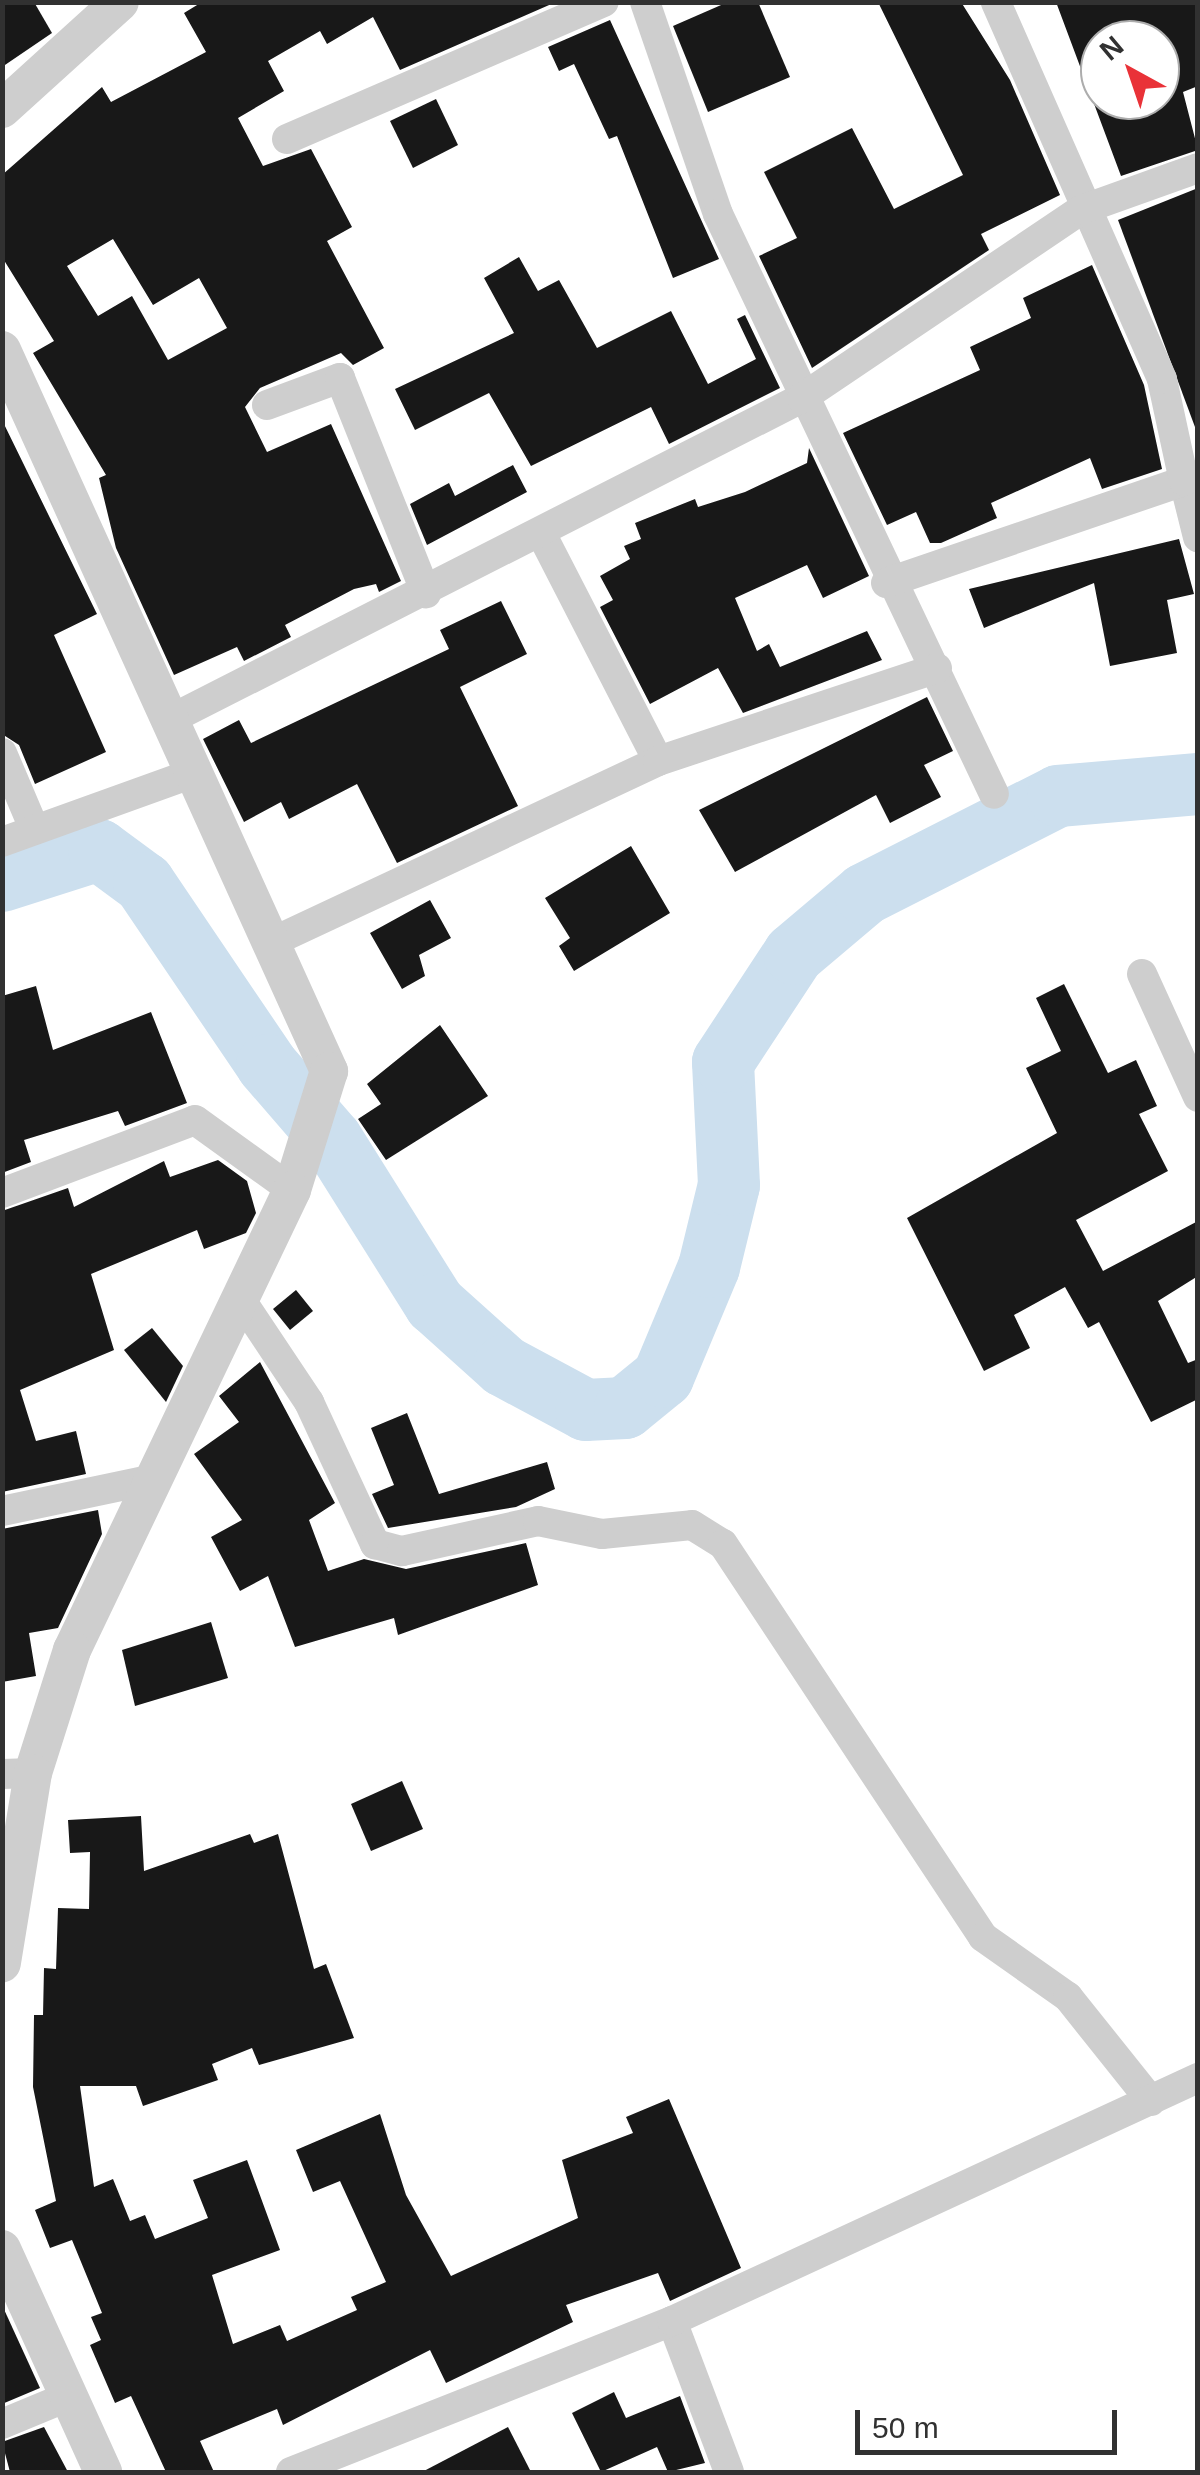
<!DOCTYPE html>
<html>
<head>
<meta charset="utf-8">
<style>
  body { margin:0 }
  #map { position:relative; width:1200px; height:2475px; overflow:hidden; background:#fff; font-family:Helvetica,sans-serif }
  div>[style] { position:absolute }
  .river>* { height:62px; margin:-31px; padding:0 31px; transform-origin:31px; border-radius:31px; background:#ccdfee }
  .building>* { inset:0; background:#181818 }
  .minor>* { height:30px; margin:-15px; padding:0 15px; transform-origin:15px; border-radius:15px; background:#cecece }
  .tertiary>* { height:38px; margin:-19px; padding:0 19px; transform-origin:19px; border-radius:19px; background:#cecece }
  span { translate:-50% -50%; white-space:nowrap; text-align:center; line-height:1.15; -webkit-text-stroke:10px #fff; paint-order:stroke }
  .frame { position:absolute; inset:0; border:5px solid #313131; pointer-events:none }
  .north { position:absolute; left:1080px; top:20px; width:100px; height:100px; box-sizing:border-box; background:#fff; border:2px solid #adadad; border-radius:50%; rotate:320deg; font-size:28px; font-weight:700; line-height:40px; text-align:center; color:#313131 }
  .north::after { content:''; display:block; margin:auto; width:35px; height:45px; background:#e93238; clip-path:polygon(50% 0,100% 100%,50% 72%,0 100%) }
  .scale { position:absolute; left:855px; top:2410px; width:262px; height:45px; box-sizing:border-box; border:5px solid #313131; border-top:0; padding-left:12px; font-size:30px; line-height:35px; white-space:nowrap; color:#313131; -webkit-text-stroke:8px #fff; paint-order:stroke }
</style>
</head>
<body>
<div id="map">
  <div class="river">
    <i style="left:2px;top:881px;width:102px;rotate:-17.7deg"></i>
    <i style="left:99px;top:850px;width:56px;rotate:36.3deg"></i>
    <i style="left:144px;top:883px;width:220px;rotate:55.9deg"></i>
    <i style="left:267px;top:1065px;width:99px;rotate:49.1deg"></i>
    <i style="left:332px;top:1140px;width:194px;rotate:57.9deg"></i>
    <i style="left:435px;top:1304px;width:93px;rotate:41.9deg"></i>
    <i style="left:504px;top:1366px;width:93px;rotate:28.2deg"></i>
    <i style="left:586px;top:1410px;width:39px;rotate:-3deg"></i>
    <i style="left:625px;top:1408px;width:49px;rotate:-39.2deg"></i>
    <i style="left:663px;top:1377px;width:119px;rotate:-67.3deg"></i>
    <i style="left:709px;top:1267px;width:84px;rotate:-76.3deg"></i>
    <i style="left:729px;top:1185px;width:123px;rotate:-92.8deg"></i>
    <i style="left:723px;top:1062px;width:129px;rotate:-56.7deg"></i>
    <i style="left:794px;top:954px;width:93px;rotate:-40.2deg"></i>
    <i style="left:865px;top:894px;width:216px;rotate:-26.9deg"></i>
    <i style="left:1058px;top:796px;width:141px;rotate:-4.9deg"></i>
  </div>
  <div class="building">
    <i style="clip-path:polygon(2px 2px,34px 2px,52px 33px,2px 67px)"></i>
    <i style="clip-path:polygon(evenodd,202px 2px,556px 2px,400px 70px,373px 17px,327px 44px,320px 31px,268px 61px,284px 91px,238px 118px,263px 166px,311px 149px,352px 227px,327px 241px,384px 348px,353px 365px,341px 353px,260px 388px,245px 407px,267px 452px,331px 424px,401px 581px,379px 592px,376px 584px,354px 589px,285px 625px,291px 637px,244px 661px,237px 647px,174px 675px,116px 548px,99px 478px,106px 475px,33px 353px,54px 341px,2px 257px,2px 175px,102px 87px,111px 102px,206px 52px,184px 13px,202px 2px,113px 239px,153px 305px,199px 278px,227px 328px,168px 360px,132px 296px,98px 316px,67px 266px,113px 239px)"></i>
    <i style="clip-path:polygon(728px 2px,758px 2px,790px 77px,708px 112px,673px 26px)"></i>
    <i style="clip-path:polygon(878px 2px,961px 2px,1010px 80px,1060px 195px,981px 234px,989px 250px,812px 368px,759px 256px,797px 238px,764px 172px,852px 128px,894px 209px,963px 175px)"></i>
    <i style="clip-path:polygon(evenodd,1056px 2px,1198px 2px,1198px 86px,1183px 92px,1198px 150px,1121px 176px,1056px 2px,1100px 40px,1160px 40px,1160px 100px,1100px 100px,1100px 40px)"></i>
    <i style="clip-path:polygon(610px 20px,719px 259px,673px 278px,617px 136px,609px 139px,574px 64px,559px 71px,548px 47px)"></i>
    <i style="clip-path:polygon(436px 99px,458px 145px,413px 168px,390px 121px)"></i>
    <i style="clip-path:polygon(1198px 188px,1198px 427px,1195px 427px,1118px 220px)"></i>
    <i style="clip-path:polygon(519px 257px,538px 291px,559px 280px,597px 348px,671px 311px,708px 384px,756px 359px,737px 319px,745px 315px,780px 388px,669px 444px,651px 407px,531px 466px,489px 393px,415px 430px,395px 389px,514px 333px,484px 278px)"></i>
    <i style="clip-path:polygon(1092px 265px,1144px 385px,1162px 469px,1102px 489px,1090px 458px,991px 503px,997px 518px,941px 543px,930px 543px,916px 512px,887px 525px,843px 433px,980px 370px,970px 347px,1031px 318px,1023px 298px)"></i>
    <i style="clip-path:polygon(2px 420px,97px 614px,54px 635px,106px 752px,35px 784px,19px 745px,2px 734px)"></i>
    <i style="clip-path:polygon(809px 448px,869px 576px,823px 598px,807px 565px,735px 598px,757px 651px,769px 644px,780px 667px,867px 631px,882px 660px,743px 713px,718px 668px,650px 704px,600px 607px,613px 600px,600px 576px,630px 559px,624px 546px,641px 539px,635px 523px,695px 499px,698px 507px,745px 492px,807px 463px)"></i>
    <i style="clip-path:polygon(513px 465px,527px 492px,427px 545px,410px 504px,449px 483px,455px 496px)"></i>
    <i style="clip-path:polygon(1179px 539px,1194px 594px,1167px 600px,1177px 653px,1110px 666px,1094px 583px,984px 628px,969px 589px)"></i>
    <i style="clip-path:polygon(501px 601px,527px 654px,460px 687px,518px 806px,397px 863px,357px 784px,289px 819px,281px 802px,244px 822px,203px 739px,239px 720px,251px 743px,449px 649px,440px 630px)"></i>
    <i style="clip-path:polygon(927px 697px,953px 751px,924px 765px,941px 797px,890px 823px,876px 795px,735px 872px,699px 810px)"></i>
    <i style="clip-path:polygon(631px 846px,670px 913px,574px 971px,559px 946px,570px 938px,545px 898px)"></i>
    <i style="clip-path:polygon(430px 900px,451px 938px,419px 955px,425px 976px,402px 989px,370px 933px)"></i>
    <i style="clip-path:polygon(1064px 984px,1108px 1073px,1136px 1060px,1157px 1106px,1139px 1114px,1168px 1171px,1076px 1220px,1103px 1271px,1198px 1221px,1198px 1276px,1158px 1301px,1188px 1363px,1198px 1359px,1198px 1399px,1151px 1422px,1099px 1322px,1088px 1328px,1065px 1287px,1014px 1315px,1030px 1348px,984px 1371px,907px 1218px,1057px 1133px,1026px 1068px,1061px 1051px,1036px 998px)"></i>
    <i style="clip-path:polygon(36px 986px,53px 1050px,151px 1012px,187px 1103px,125px 1126px,118px 1111px,24px 1140px,31px 1162px,2px 1173px,2px 996px)"></i>
    <i style="clip-path:polygon(440px 1025px,488px 1096px,386px 1160px,358px 1119px,381px 1104px,367px 1084px)"></i>
    <i style="clip-path:polygon(218px 1160px,247px 1181px,256px 1213px,246px 1233px,204px 1249px,197px 1230px,91px 1274px,114px 1350px,20px 1390px,36px 1441px,76px 1431px,86px 1474px,2px 1492px,2px 1211px,68px 1188px,74px 1207px,164px 1161px,170px 1177px)"></i>
    <i style="clip-path:polygon(296px 1290px,313px 1311px,290px 1330px,273px 1309px)"></i>
    <i style="clip-path:polygon(152px 1328px,183px 1366px,166px 1402px,124px 1350px)"></i>
    <i style="clip-path:polygon(260px 1362px,335px 1503px,309px 1520px,328px 1571px,364px 1559px,406px 1569px,526px 1543px,538px 1585px,398px 1635px,394px 1618px,295px 1647px,268px 1576px,240px 1591px,211px 1537px,242px 1520px,194px 1454px,239px 1422px,219px 1396px)"></i>
    <i style="clip-path:polygon(407px 1413px,439px 1494px,547px 1462px,555px 1489px,516px 1507px,388px 1528px,372px 1494px,394px 1485px,371px 1428px)"></i>
    <i style="clip-path:polygon(98px 1510px,102px 1534px,58px 1628px,29px 1633px,36px 1676px,2px 1682px,2px 1529px)"></i>
    <i style="clip-path:polygon(211px 1622px,228px 1678px,135px 1706px,122px 1650px)"></i>
    <i style="clip-path:polygon(402px 1781px,423px 1829px,371px 1851px,351px 1804px)"></i>
    <i style="clip-path:polygon(141px 1816px,144px 1871px,250px 1834px,254px 1843px,278px 1834px,314px 1969px,326px 1964px,354px 2038px,259px 2065px,252px 2048px,212px 2064px,218px 2080px,143px 2106px,136px 2086px,80px 2086px,94px 2187px,113px 2179px,130px 2221px,145px 2215px,155px 2239px,208px 2218px,193px 2180px,247px 2160px,280px 2250px,212px 2275px,233px 2344px,280px 2325px,287px 2341px,357px 2310px,351px 2297px,386px 2282px,340px 2181px,313px 2192px,296px 2150px,380px 2114px,406px 2195px,451px 2276px,578px 2218px,562px 2160px,633px 2133px,626px 2117px,669px 2099px,741px 2268px,670px 2301px,658px 2273px,566px 2305px,573px 2322px,446px 2383px,430px 2350px,283px 2425px,277px 2409px,200px 2441px,214px 2472px,166px 2472px,131px 2396px,115px 2403px,90px 2345px,101px 2340px,91px 2317px,102px 2313px,72px 2240px,50px 2248px,35px 2210px,56px 2201px,33px 2087px,34px 2015px,43px 2015px,44px 1968px,56px 1969px,58px 1908px,89px 1909px,90px 1852px,70px 1853px,68px 1820px)"></i>
    <i style="clip-path:polygon(2px 2305px,40px 2388px,2px 2404px)"></i>
    <i style="clip-path:polygon(614px 2392px,626px 2418px,680px 2396px,705px 2463px,668px 2472px,657px 2447px,601px 2472px,572px 2413px)"></i>
    <i style="clip-path:polygon(44px 2427px,68px 2472px,10px 2472px,2px 2442px)"></i>
    <i style="clip-path:polygon(508px 2427px,531px 2472px,422px 2472px)"></i>
  </div>
  <div class="minor">
    <i style="left:645px;top:2px;width:224px;rotate:71deg"></i>
    <i style="left:718px;top:214px;width:642px;rotate:64.55deg"></i>
    <i style="left:287px;top:139px;width:345px;rotate:-23.4deg"></i>
    <i style="left:267px;top:405px;width:78px;rotate:-20.3deg"></i>
    <i style="left:340px;top:378px;width:232px;rotate:68.2deg"></i>
    <i style="left:1184px;top:481px;width:58px;rotate:76deg"></i>
    <i style="left:542px;top:535px;width:254px;rotate:62.8deg"></i>
    <i style="left:886px;top:583px;width:315px;rotate:-18.9deg"></i>
    <i style="left:1184px;top:481px;width:104px;rotate:-102.2deg"></i>
    <i style="left:1162px;top:379px;width:412px;rotate:-113.8deg"></i>
    <i style="left:175px;top:717px;width:703px;rotate:-26.97deg"></i>
    <i style="left:802px;top:398px;width:336px;rotate:-34deg"></i>
    <i style="left:1081px;top:210px;width:124px;rotate:-19.7deg"></i>
    <i style="left:2px;top:753px;width:79px;rotate:67deg"></i>
    <i style="left:2px;top:842px;width:206px;rotate:-19.8deg"></i>
    <i style="left:270px;top:943px;width:429px;rotate:-25.1deg"></i>
    <i style="left:658px;top:761px;width:294px;rotate:-18.4deg"></i>
    <i style="left:1142px;top:974px;width:135px;rotate:65.5deg"></i>
    <i style="left:2px;top:1193px;width:206px;rotate:-20.7deg"></i>
    <i style="left:195px;top:1120px;width:120px;rotate:35.8deg"></i>
    <i style="left:241px;top:1300px;width:123px;rotate:56.3deg"></i>
    <i style="left:309px;top:1402px;width:157px;rotate:65.1deg"></i>
    <i style="left:375px;top:1544px;width:28px;rotate:15deg"></i>
    <i style="left:402px;top:1551px;width:139px;rotate:-12.4deg"></i>
    <i style="left:538px;top:1521px;width:65px;rotate:11.5deg"></i>
    <i style="left:602px;top:1534px;width:90px;rotate:-5.7deg"></i>
    <i style="left:692px;top:1525px;width:36px;rotate:32deg"></i>
    <i style="left:723px;top:1544px;width:471px;rotate:56.5deg"></i>
    <i style="left:983px;top:1937px;width:104px;rotate:35.2deg"></i>
    <i style="left:1068px;top:1997px;width:133px;rotate:51.4deg"></i>
    <i style="left:2px;top:1511px;width:159px;rotate:-11.9deg"></i>
    <i style="left:2px;top:1774px;width:31px;rotate:-2deg"></i>
    <i style="left:672px;top:2321px;width:161px;rotate:69.3deg"></i>
    <i style="left:2px;top:2424px;width:70px;rotate:-22.6deg"></i>
    <i style="left:291px;top:2472px;width:410px;rotate:-21.6deg"></i>
    <i style="left:672px;top:2321px;width:579px;rotate:-24.8deg"></i>
  </div>
  <div class="tertiary">
    <i style="left:2px;top:109px;width:159px;rotate:-42.2deg"></i>
    <i style="left:2px;top:350px;width:792px;rotate:65.6deg"></i>
    <i style="left:329px;top:1071px;width:125px;rotate:107.3deg"></i>
    <i style="left:292px;top:1190px;width:510px;rotate:115.56deg"></i>
    <i style="left:72px;top:1650px;width:129px;rotate:107.6deg"></i>
    <i style="left:33px;top:1773px;width:193px;rotate:99.3deg"></i>
    <i style="left:2px;top:2249px;width:245px;rotate:65.6deg"></i>
  </div>
  <div class="frame"></div>
  <div class="north">N</div>
  <div class="scale">50 m</div>
</div>
</body>
</html>
